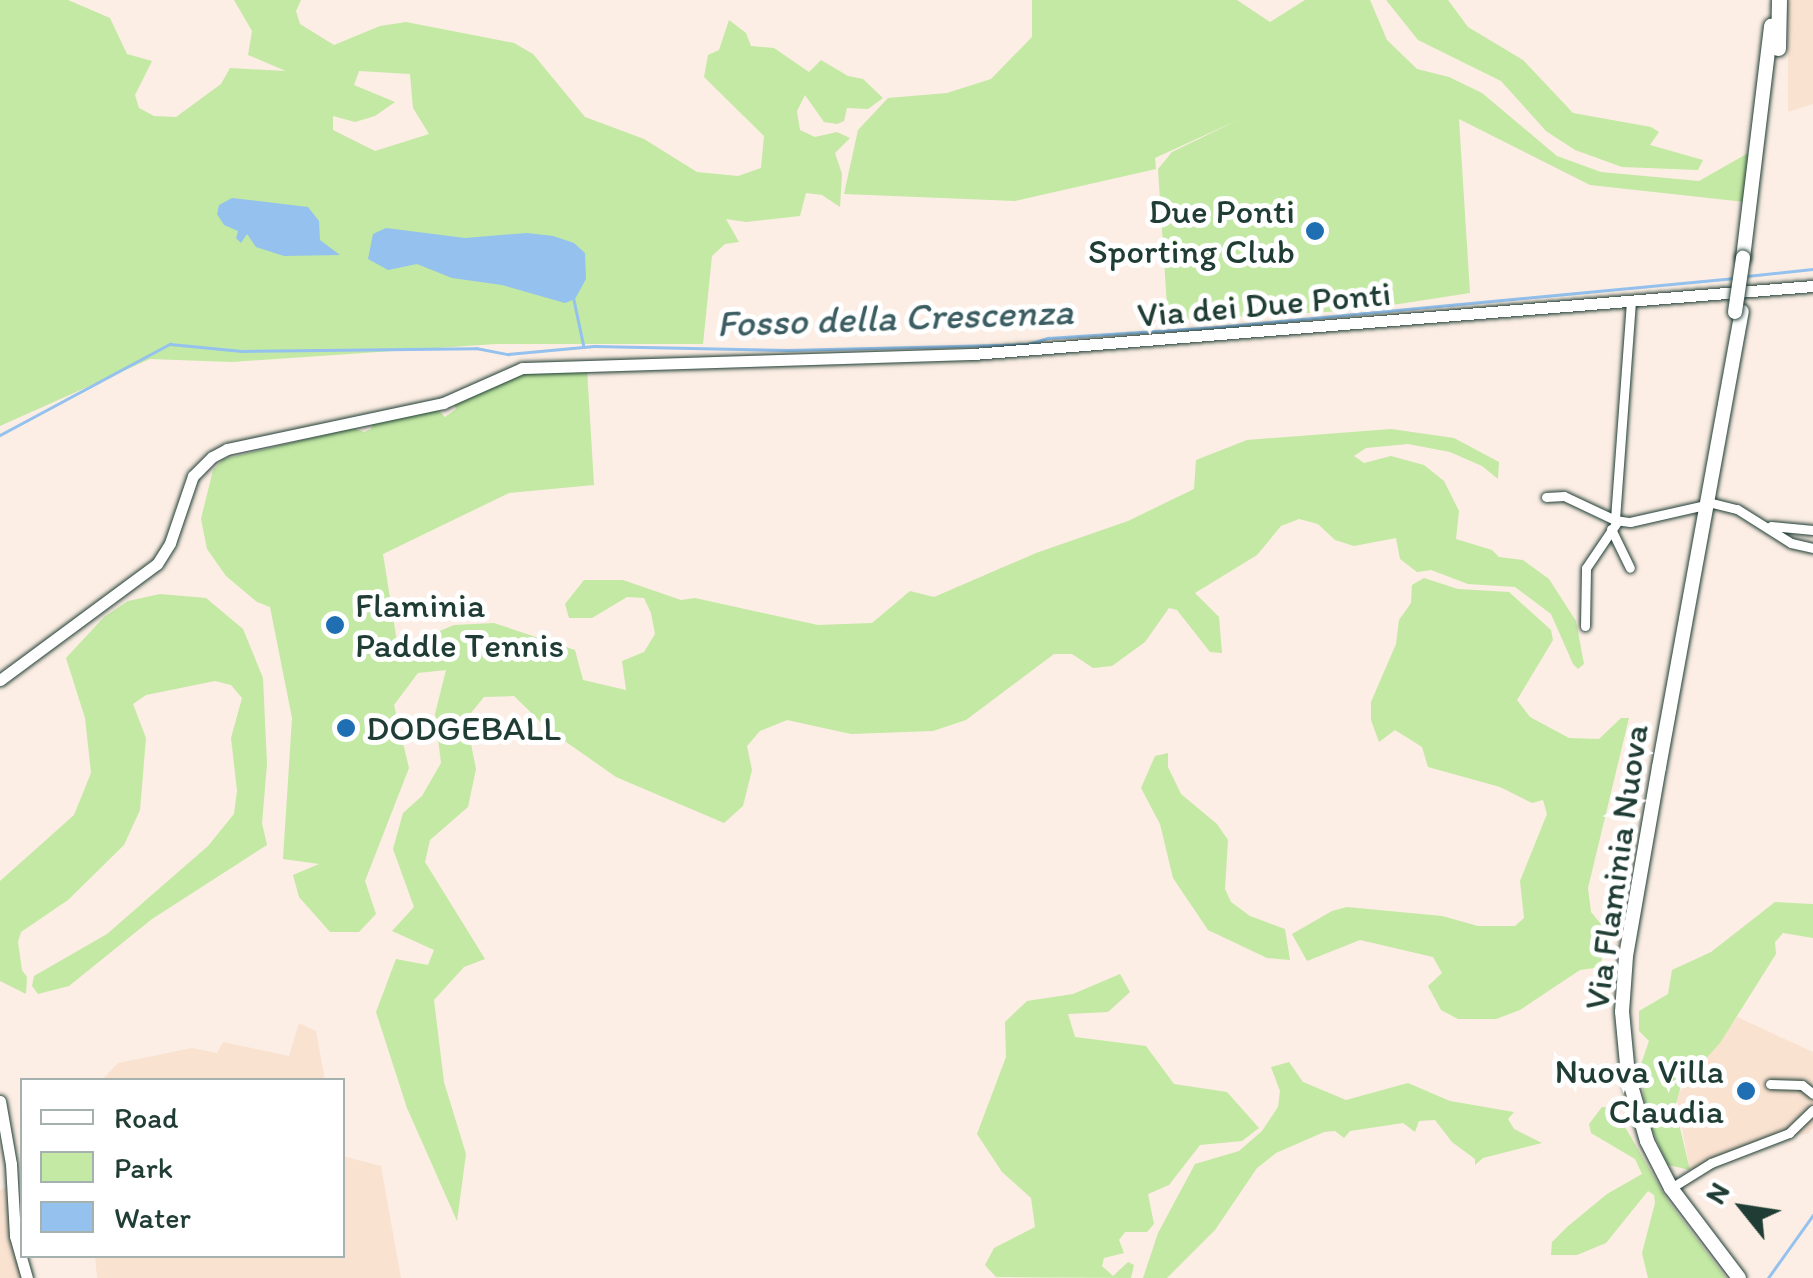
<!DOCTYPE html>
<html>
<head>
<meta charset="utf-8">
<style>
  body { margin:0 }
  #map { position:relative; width:1813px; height:1278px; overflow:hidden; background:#fceee4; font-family:Itim,sans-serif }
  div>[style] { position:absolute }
  .built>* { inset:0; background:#fae2d1 }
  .green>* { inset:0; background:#c3e9a4 }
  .water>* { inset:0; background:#94c1ee }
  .stream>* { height:2.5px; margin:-1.25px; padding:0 1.25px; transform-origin:1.25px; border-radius:1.25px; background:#94c1ee }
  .roads { filter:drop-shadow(0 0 2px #1f3d34) drop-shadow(0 0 2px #1f3d34) }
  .minor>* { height:9px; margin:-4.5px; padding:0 4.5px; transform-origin:4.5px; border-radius:4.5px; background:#fff }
  .tertiary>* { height:11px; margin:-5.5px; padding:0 5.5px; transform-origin:5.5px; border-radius:5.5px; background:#fff }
  .primary>* { height:14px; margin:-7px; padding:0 7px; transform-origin:7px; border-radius:7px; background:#fff }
  .trunk>* { height:15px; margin:-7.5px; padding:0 7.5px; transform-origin:7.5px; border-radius:7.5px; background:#fff }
  .bridges { filter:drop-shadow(0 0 2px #1f3d34) drop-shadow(0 0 2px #1f3d34) }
  .primary-bridge>* { height:14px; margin:-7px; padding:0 7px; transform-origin:7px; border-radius:7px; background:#fff }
  .dots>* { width:28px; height:28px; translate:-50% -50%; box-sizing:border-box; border:5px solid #fff; border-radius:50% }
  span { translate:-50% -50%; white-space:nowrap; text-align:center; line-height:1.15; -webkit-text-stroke:10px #fff; paint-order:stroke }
  .poi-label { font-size:35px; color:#1f3d34 }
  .right { translate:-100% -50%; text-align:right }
  .left { translate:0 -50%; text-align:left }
  .street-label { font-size:35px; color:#1f3d34 }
  .water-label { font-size:38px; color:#3c5e62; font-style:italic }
  .legend { position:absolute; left:20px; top:1078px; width:325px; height:180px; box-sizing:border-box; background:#fff; border:2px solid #a5b1ae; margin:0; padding:12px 18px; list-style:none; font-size:30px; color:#1f3d34 }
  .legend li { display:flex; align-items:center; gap:20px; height:50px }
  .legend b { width:50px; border:2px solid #a5b1ae }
  .north { position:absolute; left:1693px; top:1158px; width:100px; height:100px; -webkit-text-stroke:8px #fff; paint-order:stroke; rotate:300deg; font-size:28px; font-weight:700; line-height:40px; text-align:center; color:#1f3d34 }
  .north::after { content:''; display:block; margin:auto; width:35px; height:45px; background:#1f3d34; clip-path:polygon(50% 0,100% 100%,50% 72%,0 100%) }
</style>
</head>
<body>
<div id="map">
  <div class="built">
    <i style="clip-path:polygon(1788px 0,1813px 0,1813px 104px,1788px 112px)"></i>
    <i style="clip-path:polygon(1737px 1017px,1813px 1052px,1813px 1127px,1808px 1134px,1785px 1136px,1690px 1170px,1676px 1097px)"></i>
    <i style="clip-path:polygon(299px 1023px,316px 1031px,325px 1080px,102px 1080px,118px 1063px,192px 1048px,217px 1053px,223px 1042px,289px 1056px)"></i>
    <i style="clip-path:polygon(343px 1156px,381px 1166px,401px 1278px,97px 1278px,95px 1256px,342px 1256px)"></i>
    <i style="clip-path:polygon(6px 1187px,11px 1236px,23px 1278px,0 1278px,0 1190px)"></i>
  </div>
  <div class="green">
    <i style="clip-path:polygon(evenodd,0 0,68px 0,110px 18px,127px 54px,152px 61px,135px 95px,139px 108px,154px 116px,176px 117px,221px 84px,230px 68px,286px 71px,248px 55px,252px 31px,234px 0,301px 0,296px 11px,300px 24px,334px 45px,380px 26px,406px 22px,514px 43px,533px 54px,585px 117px,644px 139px,697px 172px,738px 176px,761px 168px,764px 136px,704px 77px,708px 55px,719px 50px,729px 20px,746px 33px,751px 46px,774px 48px,809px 72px,821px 60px,848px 76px,863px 79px,883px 98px,868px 109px,847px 108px,844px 121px,837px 124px,824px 122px,805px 95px,797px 111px,800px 130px,815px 137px,837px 132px,850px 138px,835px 153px,842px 174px,840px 207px,822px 195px,806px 193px,800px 216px,746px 222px,726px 219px,739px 242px,725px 244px,712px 256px,703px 344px,496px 344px,232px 362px,150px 359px,0 426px,0 0,359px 71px,410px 74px,413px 108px,429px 134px,375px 151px,333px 130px,333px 116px,355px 122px,375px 116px,395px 102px,354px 85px,359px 71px)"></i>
    <i style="clip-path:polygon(1032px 0,1237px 0,1270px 22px,1305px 0,1370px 0,1387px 40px,1417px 69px,1449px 77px,1482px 93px,1557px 156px,1601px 172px,1699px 181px,1750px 152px,1745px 202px,1590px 185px,1459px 119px,1470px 293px,1360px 310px,1168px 321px,1158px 169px,1172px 152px,1240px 119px,1155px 158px,1156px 169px,1015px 201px,844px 194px,858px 130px,888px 98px,947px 93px,991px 79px,1032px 37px)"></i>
    <i style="clip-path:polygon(1386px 0,1448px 0,1468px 27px,1523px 60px,1573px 113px,1651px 127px,1659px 132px,1650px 145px,1703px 160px,1698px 170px,1622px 167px,1575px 150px,1546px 131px,1501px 81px,1418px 40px)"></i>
    <i style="clip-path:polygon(587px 369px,594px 485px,509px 493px,383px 554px,399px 654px,404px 646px,454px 625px,494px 623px,575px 650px,583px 680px,626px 690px,622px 661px,644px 652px,655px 634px,651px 613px,644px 598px,627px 597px,592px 618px,569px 618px,565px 604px,584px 580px,623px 580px,681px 600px,695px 598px,818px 625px,872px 623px,910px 591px,934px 597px,1036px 553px,1128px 521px,1194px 489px,1196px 460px,1247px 440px,1391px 429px,1454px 438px,1499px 462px,1498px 479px,1482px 466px,1450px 452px,1408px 444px,1366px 448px,1354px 456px,1364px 463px,1391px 456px,1424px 465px,1444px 481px,1459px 511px,1456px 539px,1492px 550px,1499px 557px,1523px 560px,1549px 579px,1576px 621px,1584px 664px,1578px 669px,1573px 664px,1551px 614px,1515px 587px,1468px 584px,1431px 570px,1417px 572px,1400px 559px,1396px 538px,1354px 546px,1335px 540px,1318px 524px,1299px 519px,1281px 526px,1257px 555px,1195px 593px,1219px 617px,1222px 653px,1210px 652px,1177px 610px,1169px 608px,1145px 642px,1112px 666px,1093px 668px,1072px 654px,1054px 654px,966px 720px,933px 731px,851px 734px,787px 720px,760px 731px,747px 746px,752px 770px,743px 806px,724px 823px,616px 777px,549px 730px,514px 696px,484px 697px,466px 719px,476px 769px,468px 807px,430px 840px,425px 862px,485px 959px,464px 967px,434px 1000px,444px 1082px,466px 1154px,457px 1221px,407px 1108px,376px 1012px,396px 959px,428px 965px,434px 950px,392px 931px,414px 907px,393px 849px,403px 813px,422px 796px,441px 763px,435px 714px,446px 670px,418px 673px,394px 705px,409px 768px,365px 881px,376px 914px,359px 932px,330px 932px,299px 897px,293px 875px,319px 864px,283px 859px,292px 718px,270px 607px,257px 602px,226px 576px,207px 549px,201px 519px,213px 470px,224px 459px,353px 428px,364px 432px,371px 429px,373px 421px,435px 407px,445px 417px,456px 409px,454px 404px,523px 372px)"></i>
    <i style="clip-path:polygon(1424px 578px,1458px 589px,1509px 592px,1551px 630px,1553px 640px,1517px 700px,1530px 717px,1569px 738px,1599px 739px,1621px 718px,1629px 718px,1588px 888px,1591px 912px,1605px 929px,1601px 967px,1580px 970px,1520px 1010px,1496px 1019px,1458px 1019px,1441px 1010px,1428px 986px,1442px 973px,1433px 957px,1360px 940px,1307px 961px,1292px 934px,1332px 911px,1347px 907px,1442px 916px,1478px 926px,1515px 926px,1524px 918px,1520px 881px,1547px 814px,1543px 800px,1532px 803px,1500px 787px,1428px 767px,1422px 747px,1395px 730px,1379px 742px,1371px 720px,1371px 702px,1396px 644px,1399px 620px,1411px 603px,1412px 585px)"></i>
    <i style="clip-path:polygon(160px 594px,206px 598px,243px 629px,263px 678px,267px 764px,262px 823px,267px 845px,152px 919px,69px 986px,38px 994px,32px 986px,34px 976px,107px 934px,208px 846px,234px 814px,237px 791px,231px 738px,242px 698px,231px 685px,215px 681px,146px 695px,133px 704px,146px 738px,140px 810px,124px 845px,68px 900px,21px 932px,18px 942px,22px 970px,27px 977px,26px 994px,0 981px,0 881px,74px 815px,91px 773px,85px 718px,66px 658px,104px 617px,128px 601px)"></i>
    <i style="clip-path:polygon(1168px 753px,1168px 767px,1181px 794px,1217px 824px,1228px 840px,1225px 889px,1231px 902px,1250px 916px,1285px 929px,1290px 960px,1267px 958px,1208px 930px,1173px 878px,1160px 824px,1141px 788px,1155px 756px)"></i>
    <i style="clip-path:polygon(1775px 902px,1813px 904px,1813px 938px,1783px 933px,1775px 942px,1776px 954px,1720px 1043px,1681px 1086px,1675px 1107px,1690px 1170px,1668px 1165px,1647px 1119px,1640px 1067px,1649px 1041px,1639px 1031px,1639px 1011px,1668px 994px,1672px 970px,1711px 952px)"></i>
    <i style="clip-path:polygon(1120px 974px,1130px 992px,1108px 1012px,1068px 1014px,1075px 1037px,1146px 1046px,1174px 1084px,1227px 1092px,1259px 1128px,1242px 1141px,1200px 1145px,1169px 1185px,1148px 1194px,1154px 1224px,1147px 1232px,1125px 1232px,1119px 1240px,1124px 1253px,1104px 1258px,1102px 1266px,1113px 1276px,1128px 1262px,1134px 1265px,1131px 1278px,996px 1277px,985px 1265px,994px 1248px,1035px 1227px,1031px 1198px,1002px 1172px,977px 1134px,1006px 1057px,1005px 1022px,1027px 1001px,1073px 994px)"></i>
    <i style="clip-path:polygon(1289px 1062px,1303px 1082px,1346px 1100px,1408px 1083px,1450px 1101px,1514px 1112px,1508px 1119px,1514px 1129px,1542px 1143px,1483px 1158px,1475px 1165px,1475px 1159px,1452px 1142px,1435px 1120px,1419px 1121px,1415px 1132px,1403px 1123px,1350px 1131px,1344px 1138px,1335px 1131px,1324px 1132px,1276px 1153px,1257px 1168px,1215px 1230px,1167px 1278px,1143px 1278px,1158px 1233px,1195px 1164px,1239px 1151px,1262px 1131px,1278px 1107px,1280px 1091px,1271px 1067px)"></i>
    <i style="clip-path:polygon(1602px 1107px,1614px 1108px,1668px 1201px,1726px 1278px,1648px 1278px,1642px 1253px,1655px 1203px,1654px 1195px,1648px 1191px,1606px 1243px,1577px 1255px,1551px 1255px,1552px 1242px,1567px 1227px,1607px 1194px,1642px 1174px,1635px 1159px,1591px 1133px,1589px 1124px)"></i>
  </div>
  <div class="water">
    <i style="clip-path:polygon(232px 198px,308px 207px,319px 221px,320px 240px,340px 255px,284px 256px,256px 247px,247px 234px,241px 243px,236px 238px,238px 231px,224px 225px,217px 214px,219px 205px)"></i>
    <i style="clip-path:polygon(386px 228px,465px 238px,527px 233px,553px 236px,574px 243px,585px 253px,586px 279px,575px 299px,565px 303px,502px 285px,452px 278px,417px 264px,388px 270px,368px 259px,373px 234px)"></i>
  </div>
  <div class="stream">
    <i style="left:1747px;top:276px;width:66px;rotate:-6.1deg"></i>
    <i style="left:574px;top:300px;width:48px;rotate:78deg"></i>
    <i style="left:0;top:435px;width:193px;rotate:-28.2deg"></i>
    <i style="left:170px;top:344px;width:72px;rotate:5.6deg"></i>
    <i style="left:242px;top:351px;width:234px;rotate:-0.7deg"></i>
    <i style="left:476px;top:348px;width:33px;rotate:11deg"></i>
    <i style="left:508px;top:354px;width:86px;rotate:-5.3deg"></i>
    <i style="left:594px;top:346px;width:194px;rotate:1.2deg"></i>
    <i style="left:788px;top:350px;width:240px;rotate:-1.4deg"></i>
    <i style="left:1028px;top:344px;width:21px;rotate:-17deg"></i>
    <i style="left:1048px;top:338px;width:169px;rotate:-3.7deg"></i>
    <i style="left:1217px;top:327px;width:520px;rotate:-5.4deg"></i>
    <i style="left:1768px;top:1278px;width:77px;rotate:-54.5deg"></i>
  </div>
  <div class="roads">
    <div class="minor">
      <i style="left:1631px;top:301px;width:220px;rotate:94.2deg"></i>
      <i style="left:1615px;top:520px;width:15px;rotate:8deg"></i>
      <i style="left:1630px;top:522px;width:73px;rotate:-12.7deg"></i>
      <i style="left:1546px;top:497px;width:18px;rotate:-3deg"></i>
      <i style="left:1564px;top:496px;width:56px;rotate:25.2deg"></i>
      <i style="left:1708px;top:502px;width:30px;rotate:14deg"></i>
      <i style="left:1737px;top:509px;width:64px;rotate:32.2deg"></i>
      <i style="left:1791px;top:543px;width:23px;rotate:13deg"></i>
      <i style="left:1771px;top:526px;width:42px;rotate:5.4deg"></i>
      <i style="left:1611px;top:529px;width:43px;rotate:64deg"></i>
      <i style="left:1585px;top:626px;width:58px;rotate:-89deg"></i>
      <i style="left:1586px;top:568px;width:55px;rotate:-56deg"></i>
      <i style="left:1770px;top:1084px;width:32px;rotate:2deg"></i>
      <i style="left:1802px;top:1085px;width:14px;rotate:39deg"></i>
      <i style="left:1671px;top:1188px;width:47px;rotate:-32deg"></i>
      <i style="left:1711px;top:1163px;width:84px;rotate:-21deg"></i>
      <i style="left:1789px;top:1133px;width:33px;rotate:-44deg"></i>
    </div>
    <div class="tertiary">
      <i style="left:0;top:680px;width:195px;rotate:-36.5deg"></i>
      <i style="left:157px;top:564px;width:25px;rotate:-58deg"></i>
      <i style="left:170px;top:543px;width:71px;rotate:-71.1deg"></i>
      <i style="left:193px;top:476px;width:27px;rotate:-45deg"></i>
      <i style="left:212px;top:457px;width:17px;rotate:-28deg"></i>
      <i style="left:227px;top:449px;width:221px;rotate:-12deg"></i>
      <i style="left:443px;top:403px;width:86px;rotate:-23.9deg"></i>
      <i style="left:522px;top:368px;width:451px;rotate:-1.8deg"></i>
      <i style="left:973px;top:354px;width:843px;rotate:-4.63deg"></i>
      <i style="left:0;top:1101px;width:64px;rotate:80.1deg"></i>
      <i style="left:11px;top:1164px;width:72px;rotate:86.8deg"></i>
      <i style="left:15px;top:1236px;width:44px;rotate:74.1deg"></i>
    </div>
    <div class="primary">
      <i style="left:1743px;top:258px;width:234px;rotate:-83.1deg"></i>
      <i style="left:1739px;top:1278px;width:113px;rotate:-127.1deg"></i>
      <i style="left:1671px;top:1188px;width:53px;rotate:-117.1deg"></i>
      <i style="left:1647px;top:1141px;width:69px;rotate:-106.1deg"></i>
      <i style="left:1628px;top:1075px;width:63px;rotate:-95.4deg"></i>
      <i style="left:1622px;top:1012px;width:56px;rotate:-85.9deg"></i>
      <i style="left:1626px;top:956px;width:192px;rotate:-80.1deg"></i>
      <i style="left:1659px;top:767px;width:463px;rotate:-79.7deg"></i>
    </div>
    <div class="trunk">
      <i style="left:1778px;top:48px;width:48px;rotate:-88.8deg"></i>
    </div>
  </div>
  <div class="bridges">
    <div class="primary-bridge">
      <i style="left:1735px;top:312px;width:55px;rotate:-81.6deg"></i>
    </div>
  </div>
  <div class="dots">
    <i style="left:1315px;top:231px;background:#1f6fb2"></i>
    <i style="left:335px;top:625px;background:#1f6fb2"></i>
    <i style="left:346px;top:728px;background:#1f6fb2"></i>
    <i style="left:1746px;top:1091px;background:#1f6fb2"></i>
  </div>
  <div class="poi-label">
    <span class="right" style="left:1295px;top:231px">Due Ponti<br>Sporting Club</span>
    <span class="left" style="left:355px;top:625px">Flaminia<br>Paddle Tennis</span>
    <span class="left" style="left:366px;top:728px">DODGEBALL</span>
    <span class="right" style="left:1724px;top:1091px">Nuova Villa<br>Claudia</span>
  </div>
  <div class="street-label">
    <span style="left:1264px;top:304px;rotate:-5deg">Via dei Due Ponti</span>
    <span style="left:1616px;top:867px;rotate:-82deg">Via Flaminia Nuova</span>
  </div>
  <div class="water-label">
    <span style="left:895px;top:318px;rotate:-2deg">Fosso della Crescenza</span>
  </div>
  <ul class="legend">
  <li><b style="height:12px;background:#fff"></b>Road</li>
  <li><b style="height:28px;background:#c3e9a4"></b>Park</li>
  <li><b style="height:28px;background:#94c1ee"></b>Water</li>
  </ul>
  <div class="north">N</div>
</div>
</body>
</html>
